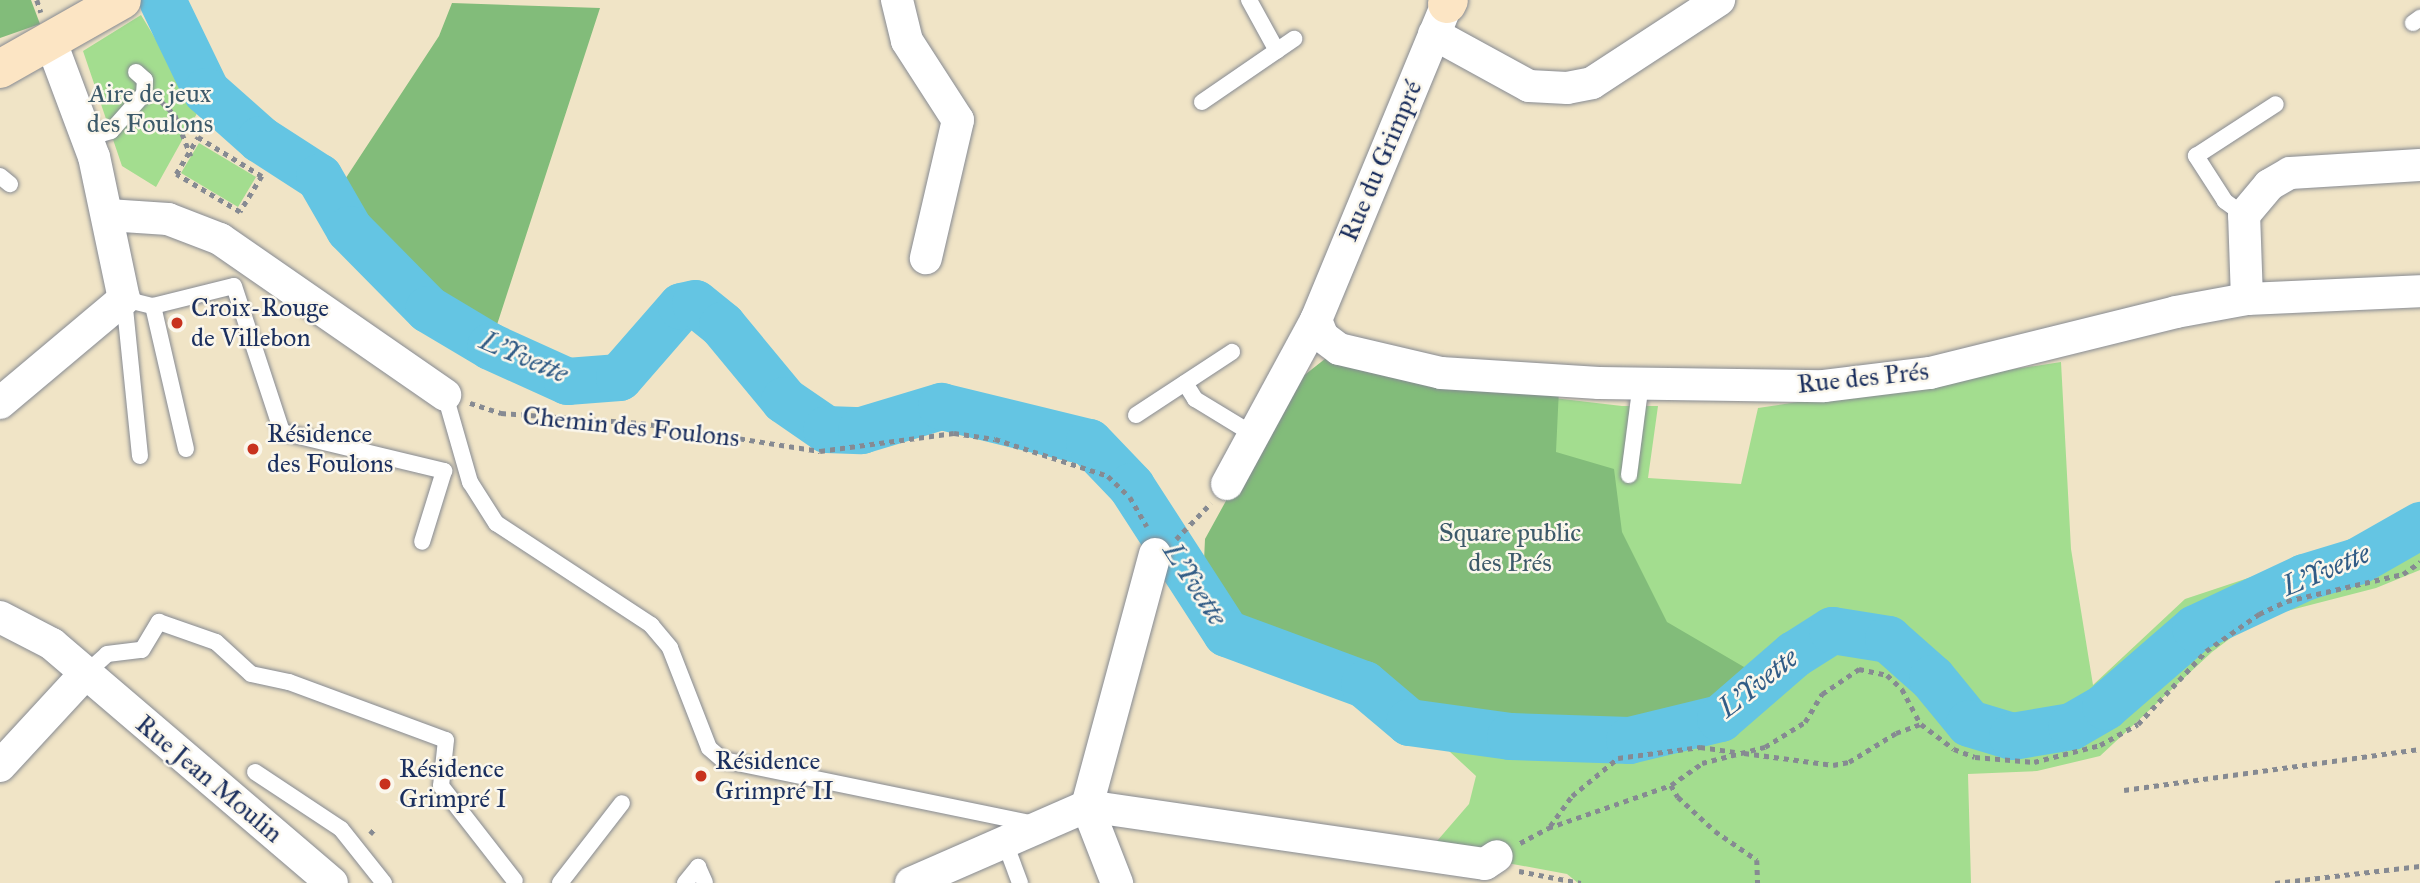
<!DOCTYPE html>
<html>
<head>
<meta charset="utf-8">
<style>
  body { margin:0 }
  #map { position:relative; width:2420px; height:883px; overflow:hidden; background:#f0e4c6; font-family:"IM FELL Great Primer",serif }
  div>[style] { position:absolute }
  .green>* { inset:0; background:#a3dd8f }
  .forest>* { inset:0; background:#82bc7a }
  .water>* { inset:0; background:#64c5e3 }
  .river>* { height:47px; margin:-23.5px; padding:0 23.5px; transform-origin:23.5px; border-radius:23.5px; background:#64c5e3 }
  .path>* { height:4.5px; margin-top:-2.25px; transform-origin:0; background:repeating-linear-gradient(90deg,#868a92 0 5px,transparent 0 10px) }
  .roads { filter:drop-shadow(0 0 2px #868a92) drop-shadow(0 0 2px #868a92) }
  .lane>* { height:16px; margin:-8px; padding:0 8px; transform-origin:8px; border-radius:8px; background:#fff }
  .street>* { height:32px; margin:-16px; padding:0 16px; transform-origin:16px; border-radius:16px; background:#fff }
  .secondary>* { height:38px; margin:-19px; padding:0 19px; transform-origin:19px; border-radius:19px; background:#fce5c4 }
  .dots>* { width:19px; height:19px; translate:-50% -50%; box-sizing:border-box; border:4px solid #fbf7ec; border-radius:50% }
  span { translate:-50% -50%; white-space:nowrap; text-align:center; line-height:1.15; -webkit-text-stroke:5px #fbf7ec; paint-order:stroke }
  .park-label { font-size:26px; color:#3d5a6a }
  .street-label { font-size:26px; color:#1b2f5e }
  .poi-label { font-size:26px; color:#1b2f5e }
  .left { translate:0 -50%; text-align:left }
  .water-label { font-size:28px; color:#315c86; font-style:italic }
</style>
</head>
<body>
<div id="map">
  <div class="green">
    <i style="clip-path:polygon(141px 15px,175px 71px,205px 99px,156px 187px,122px 166px,83px 51px)"></i>
    <i style="clip-path:polygon(199px 143px,256px 177px,238px 207px,181px 173px)"></i>
    <i style="clip-path:polygon(2061px 362px,2071px 549px,2093px 685px,2185px 599px,2299px 561px,2368px 546px,2420px 510px,2420px 570px,2376px 588px,2256px 619px,2212px 652px,2100px 756px,2037px 771px,1968px 774px,1971px 883px,1578px 883px,1567px 874px,1442px 851px,1437px 841px,1469px 804px,1476px 776px,1409px 714px,1616px 727px,1700px 705px,1321px 371px,1622px 406px,1658px 406px,1648px 478px,1741px 484px,1758px 408px)"></i>
  </div>
  <div class="forest">
    <i style="clip-path:polygon(0 0,31px 0,40px 24px,0 38px)"></i>
    <i style="clip-path:polygon(452px 3px,600px 8px,493px 337px,430px 299px,362px 228px,336px 193px,439px 36px)"></i>
    <i style="clip-path:polygon(1330px 355px,1559px 389px,1556px 452px,1614px 469px,1622px 532px,1667px 622px,1756px 674px,1714px 706px,1616px 727px,1409px 714px,1361px 675px,1232px 625px,1203px 583px,1205px 539px,1288px 388px)"></i>
  </div>
  <div class="water">
    <i style="clip-path:polygon(148px 0,169px 0,186px 42px,223px 89px,212px 101px,172px 53px)"></i>
  </div>
  <div class="river">
    <i style="left:162px;top:0;width:101px;rotate:64.2deg"></i>
    <i style="left:206px;top:91px;width:72px;rotate:41.6deg"></i>
    <i style="left:260px;top:139px;width:70px;rotate:32.8deg"></i>
    <i style="left:319px;top:177px;width:60px;rotate:60deg"></i>
    <i style="left:349px;top:229px;width:112px;rotate:45.4deg"></i>
    <i style="left:428px;top:309px;width:72px;rotate:30.8deg"></i>
    <i style="left:490px;top:346px;width:85px;rotate:24.4deg"></i>
    <i style="left:567px;top:381px;width:52px;rotate:-4.4deg"></i>
    <i style="left:619px;top:377px;width:94px;rotate:-48.9deg"></i>
    <i style="left:681px;top:306px;width:14px;rotate:-12deg"></i>
    <i style="left:695px;top:303px;width:35px;rotate:39deg"></i>
    <i style="left:722px;top:325px;width:97px;rotate:50.4deg"></i>
    <i style="left:784px;top:400px;width:51px;rotate:34.6deg"></i>
    <i style="left:826px;top:429px;width:35px;rotate:2deg"></i>
    <i style="left:861px;top:430px;width:84px;rotate:-16.7deg"></i>
    <i style="left:941px;top:406px;width:152px;rotate:13.7deg"></i>
    <i style="left:1089px;top:442px;width:61px;rotate:46.3deg"></i>
    <i style="left:1131px;top:486px;width:175px;rotate:57.1deg"></i>
    <i style="left:1226px;top:633px;width:147px;rotate:20.3deg"></i>
    <i style="left:1364px;top:684px;width:59px;rotate:40.2deg"></i>
    <i style="left:1409px;top:722px;width:102px;rotate:7.9deg"></i>
    <i style="left:1510px;top:736px;width:119px;rotate:1.9deg"></i>
    <i style="left:1629px;top:740px;width:94px;rotate:-13.6deg"></i>
    <i style="left:1720px;top:718px;width:98px;rotate:-40.9deg"></i>
    <i style="left:1794px;top:654px;width:45px;rotate:-32.3deg"></i>
    <i style="left:1832px;top:630px;width:57px;rotate:9.1deg"></i>
    <i style="left:1888px;top:639px;width:59px;rotate:41.6deg"></i>
    <i style="left:1932px;top:678px;width:58px;rotate:50.6deg"></i>
    <i style="left:1969px;top:723px;width:45px;rotate:16.8deg"></i>
    <i style="left:2012px;top:736px;width:60px;rotate:-9.6deg"></i>
    <i style="left:2071px;top:726px;width:39px;rotate:-30deg"></i>
    <i style="left:2105px;top:706px;width:119px;rotate:-40.9deg"></i>
    <i style="left:2195px;top:628px;width:120px;rotate:-25.1deg"></i>
    <i style="left:2304px;top:577px;width:55px;rotate:-16.8deg"></i>
    <i style="left:2357px;top:561px;width:73px;rotate:-29.7deg"></i>
  </div>
  <div class="path">
    <i style="left:37px;top:0;width:13px;rotate:72deg"></i>
    <i style="left:161px;top:101px;width:20px;rotate:45deg"></i>
    <i style="left:175px;top:115px;width:44px;rotate:68.7deg"></i>
    <i style="left:198px;top:137px;width:75px;rotate:31.4deg"></i>
    <i style="left:262px;top:176px;width:42px;rotate:121.4deg"></i>
    <i style="left:240px;top:212px;width:74px;rotate:-149.3deg"></i>
    <i style="left:176px;top:174px;width:43px;rotate:-59.3deg"></i>
    <i style="left:470px;top:403px;width:33px;rotate:18deg"></i>
    <i style="left:501px;top:413px;width:140px;rotate:4.1deg"></i>
    <i style="left:641px;top:423px;width:181px;rotate:8.9deg"></i>
    <i style="left:820px;top:451px;width:135px;rotate:-7.7deg"></i>
    <i style="left:954px;top:433px;width:41px;rotate:8.3deg"></i>
    <i style="left:995px;top:439px;width:119px;rotate:18.1deg"></i>
    <i style="left:1108px;top:476px;width:30px;rotate:44deg"></i>
    <i style="left:1130px;top:497px;width:34px;rotate:60deg"></i>
    <i style="left:1176px;top:539px;width:50px;rotate:-45.8deg"></i>
    <i style="left:1744px;top:753px;width:90px;rotate:7.7deg"></i>
    <i style="left:1833px;top:765px;width:16px;rotate:-11deg"></i>
    <i style="left:1849px;top:762px;width:55px;rotate:-31.7deg"></i>
    <i style="left:1896px;top:733px;width:27px;rotate:-20deg"></i>
    <i style="left:1671px;top:785px;width:14px;rotate:60deg"></i>
    <i style="left:1678px;top:797px;width:50px;rotate:42.6deg"></i>
    <i style="left:1715px;top:831px;width:51px;rotate:34.6deg"></i>
    <i style="left:1757px;top:860px;width:23px;rotate:88deg"></i>
    <i style="left:2124px;top:790px;width:299px;rotate:-7.9deg"></i>
    <i style="left:1550px;top:826px;width:37px;rotate:-54deg"></i>
    <i style="left:1572px;top:796px;width:60px;rotate:-39.6deg"></i>
    <i style="left:1618px;top:758px;width:83px;rotate:-7.6deg"></i>
    <i style="left:1700px;top:747px;width:35px;rotate:8deg"></i>
    <i style="left:370px;top:834px;width:9px;rotate:-49deg"></i>
    <i style="left:1520px;top:843px;width:32px;rotate:-28deg"></i>
    <i style="left:1548px;top:828px;width:130px;rotate:-19.3deg"></i>
    <i style="left:1671px;top:785px;width:38px;rotate:-35deg"></i>
    <i style="left:1702px;top:763px;width:65px;rotate:-14.3deg"></i>
    <i style="left:1765px;top:747px;width:47px;rotate:-32deg"></i>
    <i style="left:1805px;top:722px;width:33px;rotate:-59deg"></i>
    <i style="left:1822px;top:694px;width:45px;rotate:-34deg"></i>
    <i style="left:1859px;top:669px;width:29px;rotate:12deg"></i>
    <i style="left:1887px;top:675px;width:21px;rotate:43deg"></i>
    <i style="left:1902px;top:689px;width:40px;rotate:62deg"></i>
    <i style="left:1921px;top:724px;width:41px;rotate:37.1deg"></i>
    <i style="left:1954px;top:749px;width:22px;rotate:21deg"></i>
    <i style="left:1975px;top:757px;width:59px;rotate:4.8deg"></i>
    <i style="left:2034px;top:762px;width:68px;rotate:-14.4deg"></i>
    <i style="left:2100px;top:745px;width:43px;rotate:-28.9deg"></i>
    <i style="left:2138px;top:724px;width:100px;rotate:-47deg"></i>
    <i style="left:2206px;top:651px;width:65px;rotate:-34.9deg"></i>
    <i style="left:2259px;top:614px;width:31px;rotate:-25deg"></i>
    <i style="left:2287px;top:601px;width:119px;rotate:-13.1deg"></i>
    <i style="left:2403px;top:574px;width:21px;rotate:-35deg"></i>
    <i style="left:1519px;top:871px;width:63px;rotate:11deg"></i>
    <i style="left:2275px;top:883px;width:146px;rotate:-6.7deg"></i>
  </div>
  <div class="roads">
    <div class="lane">
      <i style="left:1249px;top:0;width:58px;rotate:61.2deg"></i>
      <i style="left:2413px;top:23px;width:9px;rotate:-36deg"></i>
      <i style="left:1202px;top:102px;width:112px;rotate:-34.4deg"></i>
      <i style="left:87px;top:138px;width:25px;rotate:-16deg"></i>
      <i style="left:111px;top:131px;width:50px;rotate:-48.3deg"></i>
      <i style="left:144px;top:94px;width:14px;rotate:-86deg"></i>
      <i style="left:145px;top:80px;width:12px;rotate:-138deg"></i>
      <i style="left:0;top:176px;width:13px;rotate:39deg"></i>
      <i style="left:2244px;top:215px;width:24px;rotate:-144deg"></i>
      <i style="left:2225px;top:201px;width:54px;rotate:-122.8deg"></i>
      <i style="left:2196px;top:156px;width:95px;rotate:-33deg"></i>
      <i style="left:1185px;top:383px;width:19px;rotate:58deg"></i>
      <i style="left:1195px;top:399px;width:69px;rotate:31.4deg"></i>
      <i style="left:445px;top:395px;width:91px;rotate:74deg"></i>
      <i style="left:470px;top:482px;width:49px;rotate:57.6deg"></i>
      <i style="left:496px;top:523px;width:186px;rotate:33.3deg"></i>
      <i style="left:651px;top:625px;width:30px;rotate:50deg"></i>
      <i style="left:670px;top:648px;width:107px;rotate:68.7deg"></i>
      <i style="left:709px;top:748px;width:18px;rotate:41deg"></i>
      <i style="left:723px;top:760px;width:318px;rotate:11.6deg"></i>
      <i style="left:1136px;top:415px;width:115px;rotate:-33.3deg"></i>
      <i style="left:186px;top:449px;width:147px;rotate:-103deg"></i>
      <i style="left:153px;top:306px;width:83px;rotate:-13.9deg"></i>
      <i style="left:234px;top:286px;width:154px;rotate:71.8deg"></i>
      <i style="left:282px;top:432px;width:167px;rotate:13.5deg"></i>
      <i style="left:444px;top:471px;width:74px;rotate:107.2deg"></i>
      <i style="left:140px;top:456px;width:158px;rotate:-95.8deg"></i>
      <i style="left:124px;top:299px;width:30px;rotate:14deg"></i>
      <i style="left:1629px;top:475px;width:93px;rotate:-82.6deg"></i>
      <i style="left:84px;top:675px;width:31px;rotate:-42deg"></i>
      <i style="left:107px;top:654px;width:35px;rotate:-7deg"></i>
      <i style="left:142px;top:650px;width:33px;rotate:-59deg"></i>
      <i style="left:159px;top:622px;width:60px;rotate:19.3deg"></i>
      <i style="left:216px;top:642px;width:47px;rotate:42.4deg"></i>
      <i style="left:251px;top:674px;width:39px;rotate:12deg"></i>
      <i style="left:289px;top:682px;width:167px;rotate:20.3deg"></i>
      <i style="left:446px;top:740px;width:46px;rotate:96.2deg"></i>
      <i style="left:441px;top:786px;width:120px;rotate:52.1deg"></i>
      <i style="left:255px;top:772px;width:103px;rotate:33.5deg"></i>
      <i style="left:341px;top:829px;width:69px;rotate:51.5deg"></i>
      <i style="left:1004px;top:840px;width:46px;rotate:69.6deg"></i>
      <i style="left:560px;top:883px;width:101px;rotate:-52.2deg"></i>
      <i style="left:685px;top:883px;width:21px;rotate:-51deg"></i>
      <i style="left:698px;top:867px;width:17px;rotate:66deg"></i>
    </div>
    <div class="street">
      <i style="left:897px;top:0;width:42px;rotate:76.3deg"></i>
      <i style="left:907px;top:41px;width:94px;rotate:57.2deg"></i>
      <i style="left:958px;top:120px;width:142px;rotate:103.1deg"></i>
      <i style="left:1434px;top:34px;width:108px;rotate:28.7deg"></i>
      <i style="left:1529px;top:86px;width:38px;rotate:3deg"></i>
      <i style="left:1567px;top:88px;width:25px;rotate:-11deg"></i>
      <i style="left:1592px;top:83px;width:152px;rotate:-33.2deg"></i>
      <i style="left:108px;top:215px;width:60px;rotate:3.8deg"></i>
      <i style="left:168px;top:219px;width:56px;rotate:21deg"></i>
      <i style="left:220px;top:239px;width:274px;rotate:34.7deg"></i>
      <i style="left:2247px;top:299px;width:84px;rotate:-92deg"></i>
      <i style="left:2244px;top:215px;width:39px;rotate:-50deg"></i>
      <i style="left:2269px;top:185px;width:24px;rotate:-30deg"></i>
      <i style="left:2290px;top:173px;width:130px;rotate:-3.5deg"></i>
      <i style="left:1316px;top:320px;width:18px;rotate:68deg"></i>
      <i style="left:1323px;top:337px;width:20px;rotate:37deg"></i>
      <i style="left:1339px;top:349px;width:105px;rotate:13.2deg"></i>
      <i style="left:1441px;top:373px;width:158px;rotate:3.6deg"></i>
      <i style="left:1599px;top:383px;width:225px;rotate:0.8deg"></i>
      <i style="left:1824px;top:386px;width:107px;rotate:-7deg"></i>
      <i style="left:1930px;top:373px;width:253px;rotate:-13.9deg"></i>
      <i style="left:2176px;top:312px;width:72px;rotate:-10.4deg"></i>
      <i style="left:2247px;top:299px;width:173px;rotate:-2.6deg"></i>
      <i style="left:0;top:403px;width:162px;rotate:-40deg"></i>
      <i style="left:124px;top:299px;width:145px;rotate:-101.9deg"></i>
      <i style="left:94px;top:157px;width:123px;rotate:-110.5deg"></i>
      <i style="left:1227px;top:484px;width:187px;rotate:-61.5deg"></i>
      <i style="left:1316px;top:320px;width:342px;rotate:-67.5deg"></i>
      <i style="left:0;top:617px;width:59px;rotate:27.4deg"></i>
      <i style="left:52px;top:644px;width:368px;rotate:40.5deg"></i>
      <i style="left:0;top:766px;width:124px;rotate:-47.3deg"></i>
      <i style="left:1087px;top:806px;width:402px;rotate:8.3deg"></i>
      <i style="left:1485px;top:864px;width:14px;rotate:-34deg"></i>
      <i style="left:1087px;top:806px;width:261px;rotate:-74.9deg"></i>
      <i style="left:1087px;top:806px;width:83px;rotate:68.7deg"></i>
      <i style="left:911px;top:883px;width:192px;rotate:-23.6deg"></i>
    </div>
    <div class="secondary">
      <i style="left:1447px;top:4px;width:4px;rotate:-63deg"></i>
      <i style="left:0;top:69px;width:140px;rotate:-29.5deg"></i>
    </div>
  </div>
  <div class="dots">
    <i style="left:177px;top:323px;background:#c8321e"></i>
    <i style="left:253px;top:449px;background:#c8321e"></i>
    <i style="left:701px;top:776px;background:#c8321e"></i>
    <i style="left:385px;top:784px;background:#c8321e"></i>
  </div>
  <div class="park-label">
    <span style="left:150px;top:109px">Aire de jeux<br>des Foulons</span>
    <span style="left:1510px;top:548px">Square public<br>des Prés</span>
  </div>
  <div class="street-label">
    <span style="left:1381px;top:161px;rotate:-67deg">Rue du Grimpré</span>
    <span style="left:1863px;top:378px;rotate:-6deg">Rue des Prés</span>
    <span style="left:631px;top:427px;rotate:6deg">Chemin des Foulons</span>
    <span style="left:209px;top:779px;rotate:40deg">Rue Jean Moulin</span>
  </div>
  <div class="poi-label">
    <span class="left" style="left:191px;top:323px">Croix-Rouge<br>de Villebon</span>
    <span class="left" style="left:267px;top:449px">Résidence<br>des Foulons</span>
    <span class="left" style="left:715px;top:776px">Résidence<br>Grimpré II</span>
    <span class="left" style="left:399px;top:784px">Résidence<br>Grimpré I</span>
  </div>
  <div class="water-label">
    <span style="left:524px;top:357px;rotate:23deg">L'Yvette</span>
    <span style="left:2326px;top:570px;rotate:-23deg">L'Yvette</span>
    <span style="left:1195px;top:584px;rotate:57deg">L'Yvette</span>
    <span style="left:1758px;top:683px;rotate:-38deg">L'Yvette</span>
  </div>
</div>
</body>
</html>
